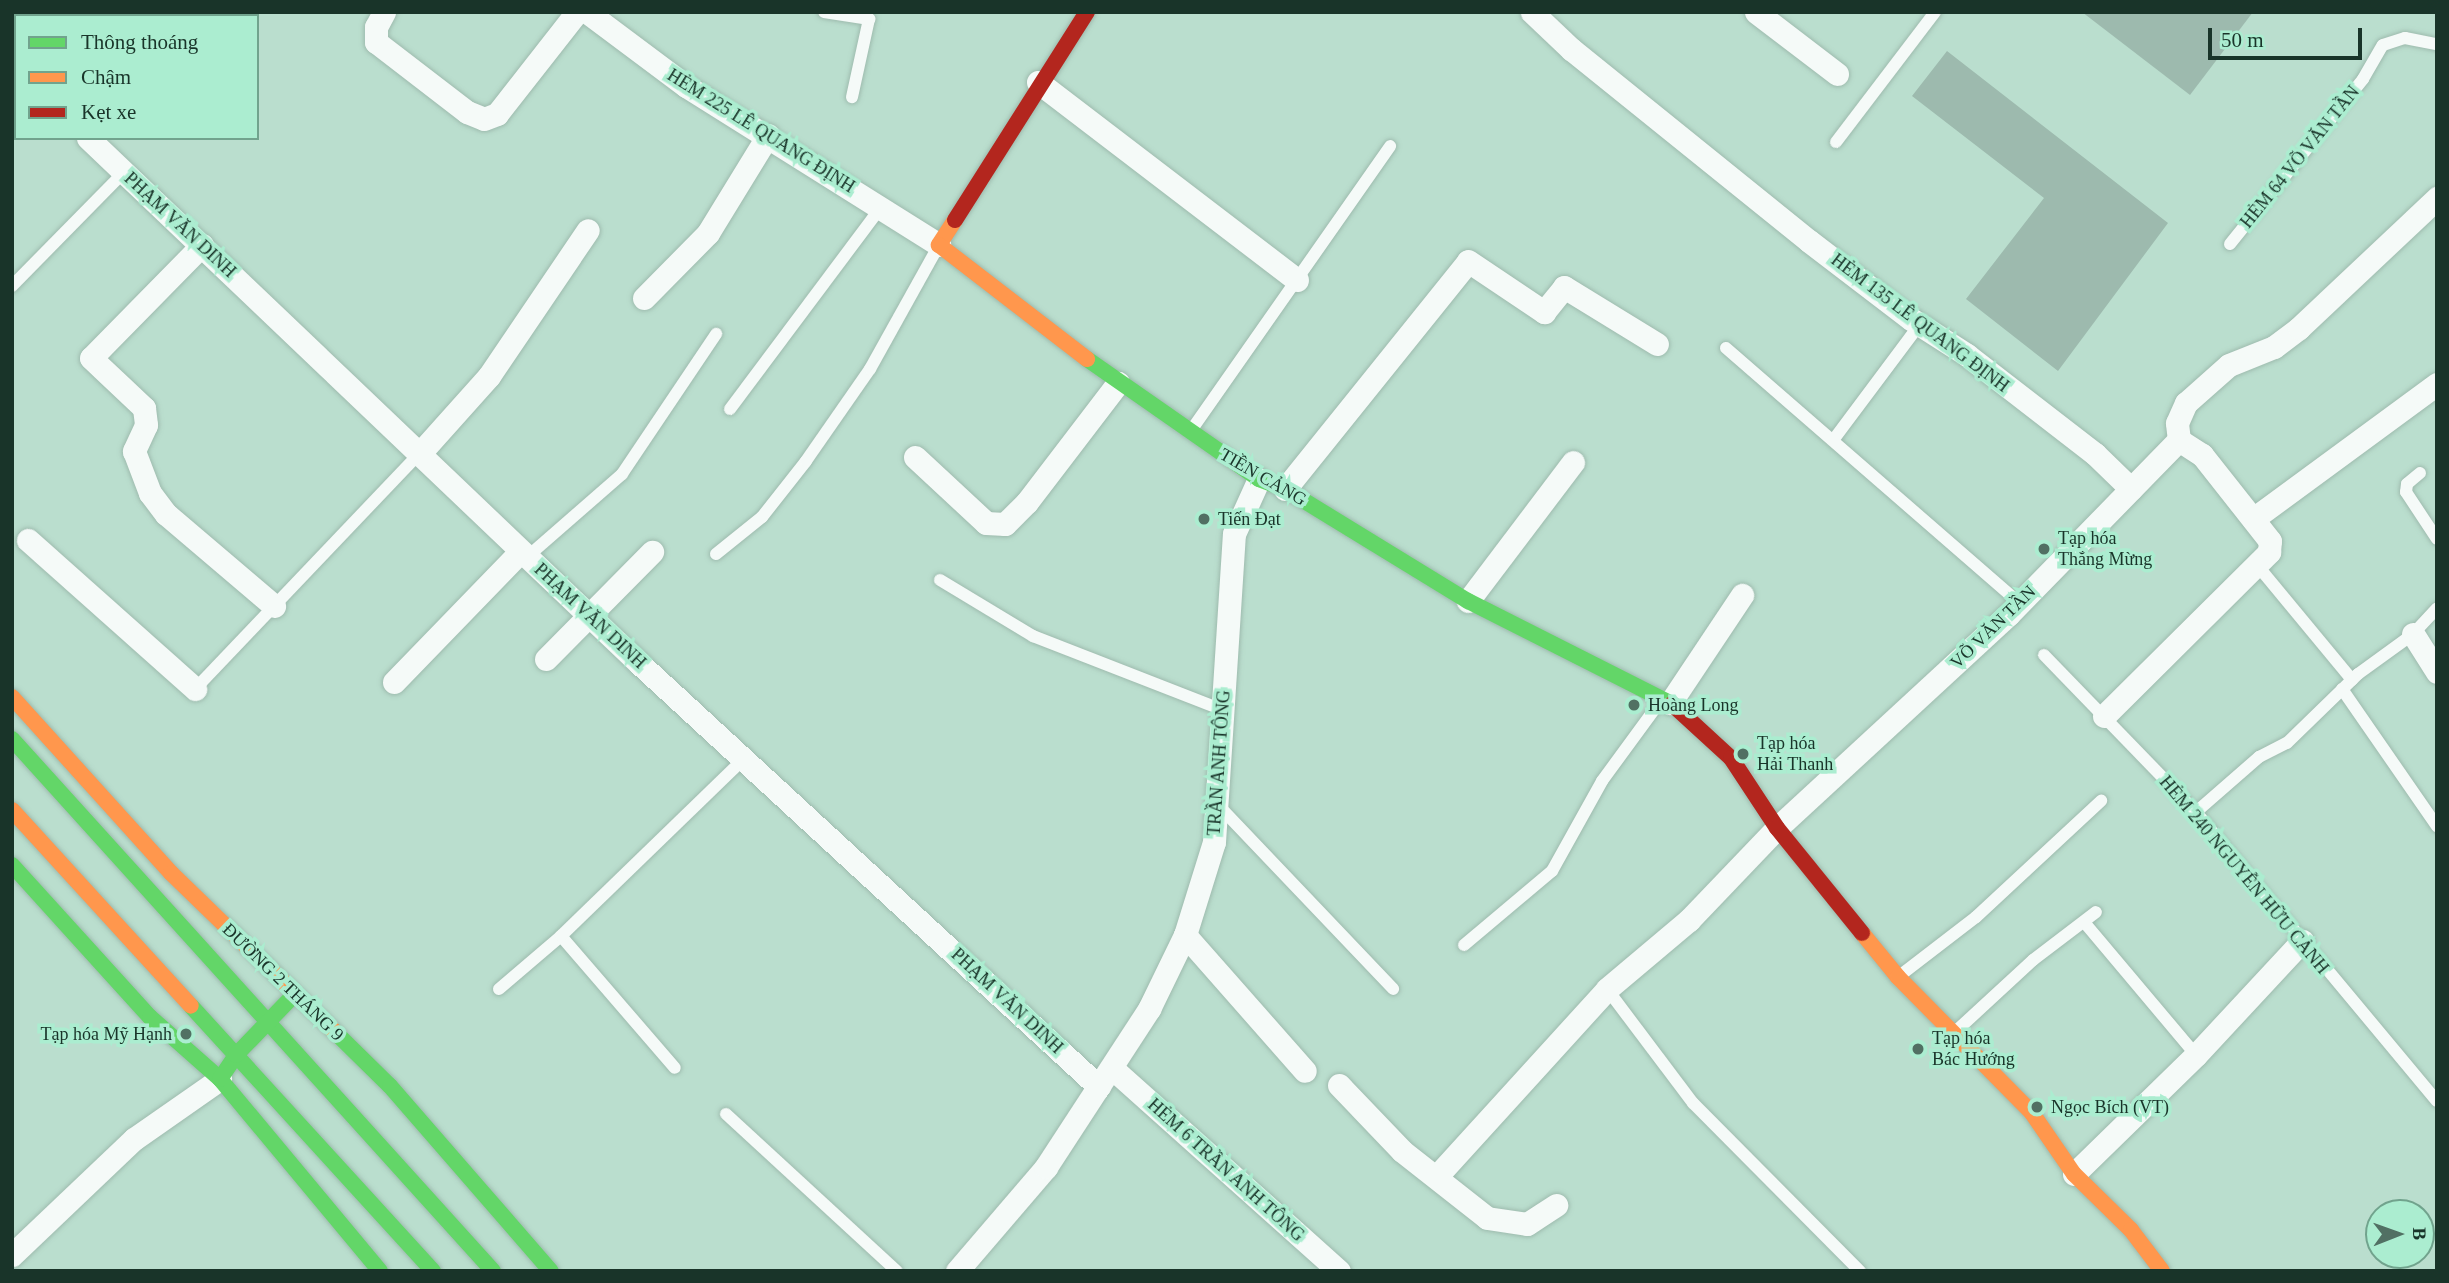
<!DOCTYPE html>
<html>
<head>
<meta charset="utf-8">
<style>
  body { margin:0 }
  #map { position:relative; width:2449px; height:1283px; overflow:hidden; background:#badece; font-family:Georgia,serif }
  div>[style] { position:absolute }
  .building>* { inset:0; background:#9dbaae }
  .roads { filter:drop-shadow(0 0 2px #9ebbae) drop-shadow(0 0 2px #9ebbae) }
  .lane>* { height:12px; margin:-6px; padding:0 6px; transform-origin:6px; border-radius:6px; background:#f5faf8 }
  .street>* { height:23px; margin:-11.5px; padding:0 11.5px; transform-origin:11.5px; border-radius:11.5px; background:#f5faf8 }
  .fast>* { height:16px; margin:-8px; padding:0 8px; transform-origin:8px; border-radius:8px; background:#63d668 }
  .slow>* { height:16px; margin:-8px; padding:0 8px; transform-origin:8px; border-radius:8px; background:#ff974d }
  .jam>* { height:16px; margin:-8px; padding:0 8px; transform-origin:8px; border-radius:8px; background:#b3261e }
  .dots>* { width:19px; height:19px; translate:-50% -50%; box-sizing:border-box; border:4px solid #abedd0; border-radius:50% }
  span { translate:-50% -50%; white-space:nowrap; text-align:center; line-height:1.15; -webkit-text-stroke:7px #abedd0; paint-order:stroke }
  .street-label { font-size:18px; color:#193429 }
  .poi-label { font-size:18px; color:#193429 }
  .left { translate:0 -50%; text-align:left }
  .right { translate:-100% -50%; text-align:right }
  .frame { position:absolute; inset:0; border:14px solid #193429; pointer-events:none }
  .legend { position:absolute; left:14px; top:14px; width:245px; height:126px; box-sizing:border-box; background:#abedd0; border:2px solid #71a38d; margin:0; padding:9px 12px; list-style:none; font-size:21px; color:#193429 }
  .legend li { display:flex; align-items:center; gap:14px; height:35px }
  .legend b { width:35px; border:2px solid #71a38d }
  .north { position:absolute; left:2365px; top:1199px; width:70px; height:70px; box-sizing:border-box; background:#abedd0; border:2px solid #71a38d; border-radius:50%; rotate:89deg; font-size:19px; font-weight:700; line-height:28px; text-align:center; color:#193429 }
  .north::after { content:''; display:block; margin:auto; width:24px; height:32px; background:#517063; clip-path:polygon(50% 0,100% 100%,50% 72%,0 100%) }
  .scale { position:absolute; left:2208px; top:28px; width:154px; height:32px; box-sizing:border-box; border:4px solid #193429; border-top:0; padding-left:9px; font-size:21px; line-height:24px; white-space:nowrap; color:#193429; -webkit-text-stroke:5px #abedd0; paint-order:stroke }
</style>
</head>
<body>
<div id="map">
  <div class="building">
    <i style="clip-path:polygon(2082px 12px,2253px 12px,2190px 95px)"></i>
    <i style="clip-path:polygon(1947px 51px,2168px 223px,2058px 371px,1966px 299px,2044px 198px,1912px 96px)"></i>
  </div>
  <div class="roads">
    <div class="lane">
      <i style="left:824px;top:12px;width:46px;rotate:8.8deg"></i>
      <i style="left:869px;top:19px;width:80px;rotate:102.3deg"></i>
      <i style="left:1836px;top:142px;width:163px;rotate:-52.7deg"></i>
      <i style="left:2230px;top:244px;width:212px;rotate:-51.1deg"></i>
      <i style="left:2363px;top:79px;width:39px;rotate:-60deg"></i>
      <i style="left:2383px;top:45px;width:23px;rotate:-18deg"></i>
      <i style="left:2405px;top:38px;width:33px;rotate:11deg"></i>
      <i style="left:12px;top:286px;width:160px;rotate:-45.5deg"></i>
      <i style="left:1726px;top:348px;width:388px;rotate:41deg"></i>
      <i style="left:730px;top:409px;width:252px;rotate:-53.2deg"></i>
      <i style="left:1190px;top:432px;width:349px;rotate:-55deg"></i>
      <i style="left:1834px;top:439px;width:144px;rotate:-53.2deg"></i>
      <i style="left:2420px;top:473px;width:17px;rotate:140deg"></i>
      <i style="left:2407px;top:484px;width:8px;rotate:97deg"></i>
      <i style="left:2406px;top:492px;width:56px;rotate:56.6deg"></i>
      <i style="left:716px;top:554px;width:59px;rotate:-38.8deg"></i>
      <i style="left:762px;top:517px;width:71px;rotate:-51.8deg"></i>
      <i style="left:806px;top:461px;width:112px;rotate:-55.2deg"></i>
      <i style="left:870px;top:369px;width:142px;rotate:-60.9deg"></i>
      <i style="left:527px;top:557px;width:126px;rotate:-41.1deg"></i>
      <i style="left:622px;top:474px;width:169px;rotate:-56.1deg"></i>
      <i style="left:2257px;top:565px;width:149px;rotate:50.4deg"></i>
      <i style="left:940px;top:580px;width:109px;rotate:31.1deg"></i>
      <i style="left:1033px;top:636px;width:204px;rotate:21.3deg"></i>
      <i style="left:2044px;top:655px;width:219px;rotate:45.9deg"></i>
      <i style="left:2196px;top:812px;width:376px;rotate:50.2deg"></i>
      <i style="left:195px;top:689px;width:327px;rotate:-46.4deg"></i>
      <i style="left:2342px;top:689px;width:167px;rotate:55.3deg"></i>
      <i style="left:1218px;top:805px;width:254px;rotate:46.4deg"></i>
      <i style="left:2196px;top:812px;width:84px;rotate:-41.1deg"></i>
      <i style="left:2259px;top:757px;width:31px;rotate:-27deg"></i>
      <i style="left:2287px;top:743px;width:99px;rotate:-44.2deg"></i>
      <i style="left:2358px;top:674px;width:68px;rotate:-36deg"></i>
      <i style="left:2413px;top:634px;width:35px;rotate:-47deg"></i>
      <i style="left:2084px;top:922px;width:174px;rotate:49.9deg"></i>
      <i style="left:561px;top:936px;width:174px;rotate:49.2deg"></i>
      <i style="left:1464px;top:945px;width:115px;rotate:-40.1deg"></i>
      <i style="left:1552px;top:871px;width:103px;rotate:-60.9deg"></i>
      <i style="left:1602px;top:781px;width:102px;rotate:-53.8deg"></i>
      <i style="left:1898px;top:977px;width:98px;rotate:-37.6deg"></i>
      <i style="left:1976px;top:917px;width:171px;rotate:-42.9deg"></i>
      <i style="left:499px;top:989px;width:82px;rotate:-40.5deg"></i>
      <i style="left:561px;top:936px;width:256px;rotate:-44.1deg"></i>
      <i style="left:1607px;top:989px;width:143px;rotate:53deg"></i>
      <i style="left:1693px;top:1103px;width:237px;rotate:45.2deg"></i>
      <i style="left:1955px;top:1032px;width:106px;rotate:-42.7deg"></i>
      <i style="left:2033px;top:960px;width:79px;rotate:-37.3deg"></i>
      <i style="left:726px;top:1114px;width:232px;rotate:42.6deg"></i>
    </div>
    <div class="street">
      <i style="left:384px;top:12px;width:17px;rotate:118deg"></i>
      <i style="left:376px;top:27px;width:15px;rotate:90deg"></i>
      <i style="left:376px;top:42px;width:115px;rotate:37.6deg"></i>
      <i style="left:467px;top:112px;width:18px;rotate:22deg"></i>
      <i style="left:484px;top:119px;width:14px;rotate:-21deg"></i>
      <i style="left:497px;top:114px;width:130px;rotate:-51.9deg"></i>
      <i style="left:587px;top:12px;width:124px;rotate:36.8deg"></i>
      <i style="left:686px;top:86px;width:299px;rotate:32.1deg"></i>
      <i style="left:1532px;top:12px;width:54px;rotate:43.5deg"></i>
      <i style="left:1571px;top:49px;width:306px;rotate:38.9deg"></i>
      <i style="left:1809px;top:241px;width:128px;rotate:37.4deg"></i>
      <i style="left:1911px;top:319px;width:67px;rotate:32.7deg"></i>
      <i style="left:1967px;top:355px;width:162px;rotate:37.7deg"></i>
      <i style="left:2095px;top:454px;width:50px;rotate:44.2deg"></i>
      <i style="left:1756px;top:12px;width:102px;rotate:37.4deg"></i>
      <i style="left:229px;top:16px;width:5px;rotate:-53deg"></i>
      <i style="left:12px;top:71px;width:5px;rotate:37deg"></i>
      <i style="left:1038px;top:82px;width:326px;rotate:37.4deg"></i>
      <i style="left:88px;top:138px;width:762px;rotate:43.62deg"></i>
      <i style="left:640px;top:664px;width:624px;rotate:42.66deg"></i>
      <i style="left:202px;top:245px;width:158px;rotate:134.5deg"></i>
      <i style="left:91px;top:358px;width:73px;rotate:43.3deg"></i>
      <i style="left:144px;top:408px;width:17px;rotate:83deg"></i>
      <i style="left:146px;top:425px;width:29px;rotate:115deg"></i>
      <i style="left:134px;top:451px;width:45px;rotate:69.1deg"></i>
      <i style="left:150px;top:493px;width:26px;rotate:53deg"></i>
      <i style="left:166px;top:514px;width:142px;rotate:40.4deg"></i>
      <i style="left:644px;top:298px;width:91px;rotate:-45.4deg"></i>
      <i style="left:708px;top:233px;width:115px;rotate:-58.5deg"></i>
      <i style="left:421px;top:452px;width:102px;rotate:-48.2deg"></i>
      <i style="left:489px;top:376px;width:176px;rotate:-55.9deg"></i>
      <i style="left:915px;top:457px;width:97px;rotate:42.9deg"></i>
      <i style="left:986px;top:523px;width:19px;rotate:3deg"></i>
      <i style="left:1005px;top:524px;width:31px;rotate:-45deg"></i>
      <i style="left:1027px;top:502px;width:150px;rotate:-52.6deg"></i>
      <i style="left:1285px;top:489px;width:292px;rotate:-51.2deg"></i>
      <i style="left:1468px;top:261px;width:92px;rotate:33.9deg"></i>
      <i style="left:1544px;top:312px;width:32px;rotate:-51deg"></i>
      <i style="left:1564px;top:287px;width:109px;rotate:31.5deg"></i>
      <i style="left:2253px;top:519px;width:228px;rotate:-36.3deg"></i>
      <i style="left:28px;top:540px;width:224px;rotate:41.7deg"></i>
      <i style="left:1468px;top:601px;width:174px;rotate:-52.9deg"></i>
      <i style="left:2413px;top:634px;width:45px;rotate:57.7deg"></i>
      <i style="left:546px;top:659px;width:151px;rotate:-45.3deg"></i>
      <i style="left:394px;top:682px;width:182px;rotate:-45.9deg"></i>
      <i style="left:1670px;top:703px;width:130px;rotate:-56.3deg"></i>
      <i style="left:2104px;top:716px;width:233px;rotate:-44.8deg"></i>
      <i style="left:2269px;top:552px;width:11px;rotate:-85deg"></i>
      <i style="left:2270px;top:541px;width:110px;rotate:-128.3deg"></i>
      <i style="left:2202px;top:455px;width:27px;rotate:-147deg"></i>
      <i style="left:1185px;top:935px;width:181px;rotate:48.6deg"></i>
      <i style="left:1113px;top:1069px;width:303px;rotate:41.8deg"></i>
      <i style="left:1339px;top:1085px;width:91px;rotate:46.3deg"></i>
      <i style="left:1402px;top:1151px;width:108px;rotate:38.2deg"></i>
      <i style="left:1487px;top:1218px;width:40px;rotate:8.5deg"></i>
      <i style="left:1527px;top:1224px;width:35px;rotate:-33deg"></i>
      <i style="left:2074px;top:1174px;width:170px;rotate:-44.3deg"></i>
      <i style="left:2196px;top:1055px;width:156px;rotate:-47.1deg"></i>
      <i style="left:1437px;top:1176px;width:253px;rotate:-47.7deg"></i>
      <i style="left:1607px;top:989px;width:107px;rotate:-40.1deg"></i>
      <i style="left:1689px;top:920px;width:127px;rotate:-46.3deg"></i>
      <i style="left:1777px;top:828px;width:314px;rotate:-42.7deg"></i>
      <i style="left:2008px;top:615px;width:245px;rotate:-45.7deg"></i>
      <i style="left:2179px;top:440px;width:17px;rotate:-97deg"></i>
      <i style="left:2177px;top:423px;width:22px;rotate:-66deg"></i>
      <i style="left:2186px;top:403px;width:57px;rotate:-41.5deg"></i>
      <i style="left:2229px;top:365px;width:48px;rotate:-21.8deg"></i>
      <i style="left:2274px;top:347px;width:31px;rotate:-37deg"></i>
      <i style="left:2299px;top:328px;width:190px;rotate:-43.3deg"></i>
      <i style="left:12px;top:1255px;width:168px;rotate:-43.6deg"></i>
      <i style="left:134px;top:1139px;width:105px;rotate:-34.9deg"></i>
      <i style="left:957px;top:1271px;width:137px;rotate:-49.4deg"></i>
      <i style="left:1046px;top:1167px;width:189px;rotate:-56.9deg"></i>
      <i style="left:1149px;top:1009px;width:82px;rotate:-64.1deg"></i>
      <i style="left:1185px;top:935px;width:97px;rotate:-72.7deg"></i>
      <i style="left:1214px;top:842px;width:309px;rotate:-86.3deg"></i>
      <i style="left:1234px;top:534px;width:60px;rotate:-65.6deg"></i>
    </div>
    <div class="fast">
      <i style="left:1087px;top:359px;width:210px;rotate:34.9deg"></i>
      <i style="left:1259px;top:479px;width:28px;rotate:21deg"></i>
      <i style="left:1285px;top:489px;width:215px;rotate:31.5deg"></i>
      <i style="left:1468px;top:601px;width:229px;rotate:26.8deg"></i>
      <i style="left:12px;top:739px;width:717px;rotate:47.88deg"></i>
      <i style="left:12px;top:865px;width:205px;rotate:47.8deg"></i>
      <i style="left:150px;top:1017px;width:94px;rotate:41.5deg"></i>
      <i style="left:220px;top:1079px;width:250px;rotate:50.2deg"></i>
      <i style="left:191px;top:1006px;width:359px;rotate:47.6deg"></i>
      <i style="left:334px;top:1031px;width:78px;rotate:44.5deg"></i>
      <i style="left:390px;top:1086px;width:245px;rotate:49deg"></i>
      <i style="left:220px;top:1079px;width:29px;rotate:-56deg"></i>
      <i style="left:236px;top:1055px;width:85px;rotate:-46deg"></i>
    </div>
    <div class="slow">
      <i style="left:955px;top:220px;width:30px;rotate:123deg"></i>
      <i style="left:939px;top:245px;width:187px;rotate:37.6deg"></i>
      <i style="left:12px;top:697px;width:237px;rotate:47.9deg"></i>
      <i style="left:171px;top:873px;width:227px;rotate:44.1deg"></i>
      <i style="left:12px;top:810px;width:265px;rotate:47.6deg"></i>
      <i style="left:1862px;top:933px;width:57px;rotate:50.7deg"></i>
      <i style="left:1898px;top:977px;width:191px;rotate:45.4deg"></i>
      <i style="left:2032px;top:1113px;width:74px;rotate:55.5deg"></i>
      <i style="left:2074px;top:1174px;width:80px;rotate:44.5deg"></i>
      <i style="left:2131px;top:1230px;width:51px;rotate:52.9deg"></i>
    </div>
    <div class="jam">
      <i style="left:955px;top:220px;width:246px;rotate:-57.6deg"></i>
      <i style="left:1672px;top:704px;width:80px;rotate:42.5deg"></i>
      <i style="left:1731px;top:758px;width:84px;rotate:56.7deg"></i>
      <i style="left:1777px;top:828px;width:135px;rotate:51deg"></i>
    </div>
  </div>
  <div class="dots">
    <i style="left:1204px;top:519px;background:#517063"></i>
    <i style="left:2044px;top:549px;background:#517063"></i>
    <i style="left:1634px;top:705px;background:#517063"></i>
    <i style="left:1743px;top:754px;background:#517063"></i>
    <i style="left:186px;top:1034px;background:#517063"></i>
    <i style="left:1918px;top:1049px;background:#517063"></i>
    <i style="left:2037px;top:1107px;background:#517063"></i>
  </div>
  <div class="street-label">
    <span style="left:761px;top:131px;rotate:32deg">HẺM 225 LÊ QUANG ĐỊNH</span>
    <span style="left:2300px;top:157px;rotate:-51deg">HẺM 64 VÕ VĂN TẦN</span>
    <span style="left:180px;top:225px;rotate:43deg">PHẠM VĂN DINH</span>
    <span style="left:1920px;top:323px;rotate:37deg">HẺM 135 LÊ QUANG ĐỊNH</span>
    <span style="left:1263px;top:477px;rotate:30deg">TIỀN CẢNG</span>
    <span style="left:590px;top:616px;rotate:43deg">PHẠM VĂN DINH</span>
    <span style="left:1993px;top:627px;rotate:-44deg">VÕ VĂN TẦN</span>
    <span style="left:1219px;top:763px;rotate:-86deg">TRẦN ANH TÔNG</span>
    <span style="left:2244px;top:875px;rotate:50deg">HẺM 240 NGUYỄN HỮU CẢNH</span>
    <span style="left:283px;top:982px;rotate:44deg">ĐƯỜNG 2 THÁNG 9</span>
    <span style="left:1007px;top:1001px;rotate:43deg">PHẠM VĂN DINH</span>
    <span style="left:1226px;top:1170px;rotate:42deg">HẺM 6 TRẦN ANH TÔNG</span>
  </div>
  <div class="poi-label">
    <span class="left" style="left:1218px;top:519px">Tiến Đạt</span>
    <span class="left" style="left:2058px;top:549px">Tạp hóa<br>Thắng Mừng</span>
    <span class="left" style="left:1648px;top:705px">Hoàng Long</span>
    <span class="left" style="left:1757px;top:754px">Tạp hóa<br>Hải Thanh</span>
    <span class="right" style="left:172px;top:1034px">Tạp hóa Mỹ Hạnh</span>
    <span class="left" style="left:1932px;top:1049px">Tạp hóa<br>Bác Hướng</span>
    <span class="left" style="left:2051px;top:1107px">Ngọc Bích (VT)</span>
  </div>
  <div class="frame"></div>
  <ul class="legend">
  <li><b style="height:9px;background:#63d668"></b>Thông thoáng</li>
  <li><b style="height:9px;background:#ff974d"></b>Chậm</li>
  <li><b style="height:9px;background:#b3261e"></b>Kẹt xe</li>
  </ul>
  <div class="north">B</div>
  <div class="scale">50 m</div>
</div>
</body>
</html>
